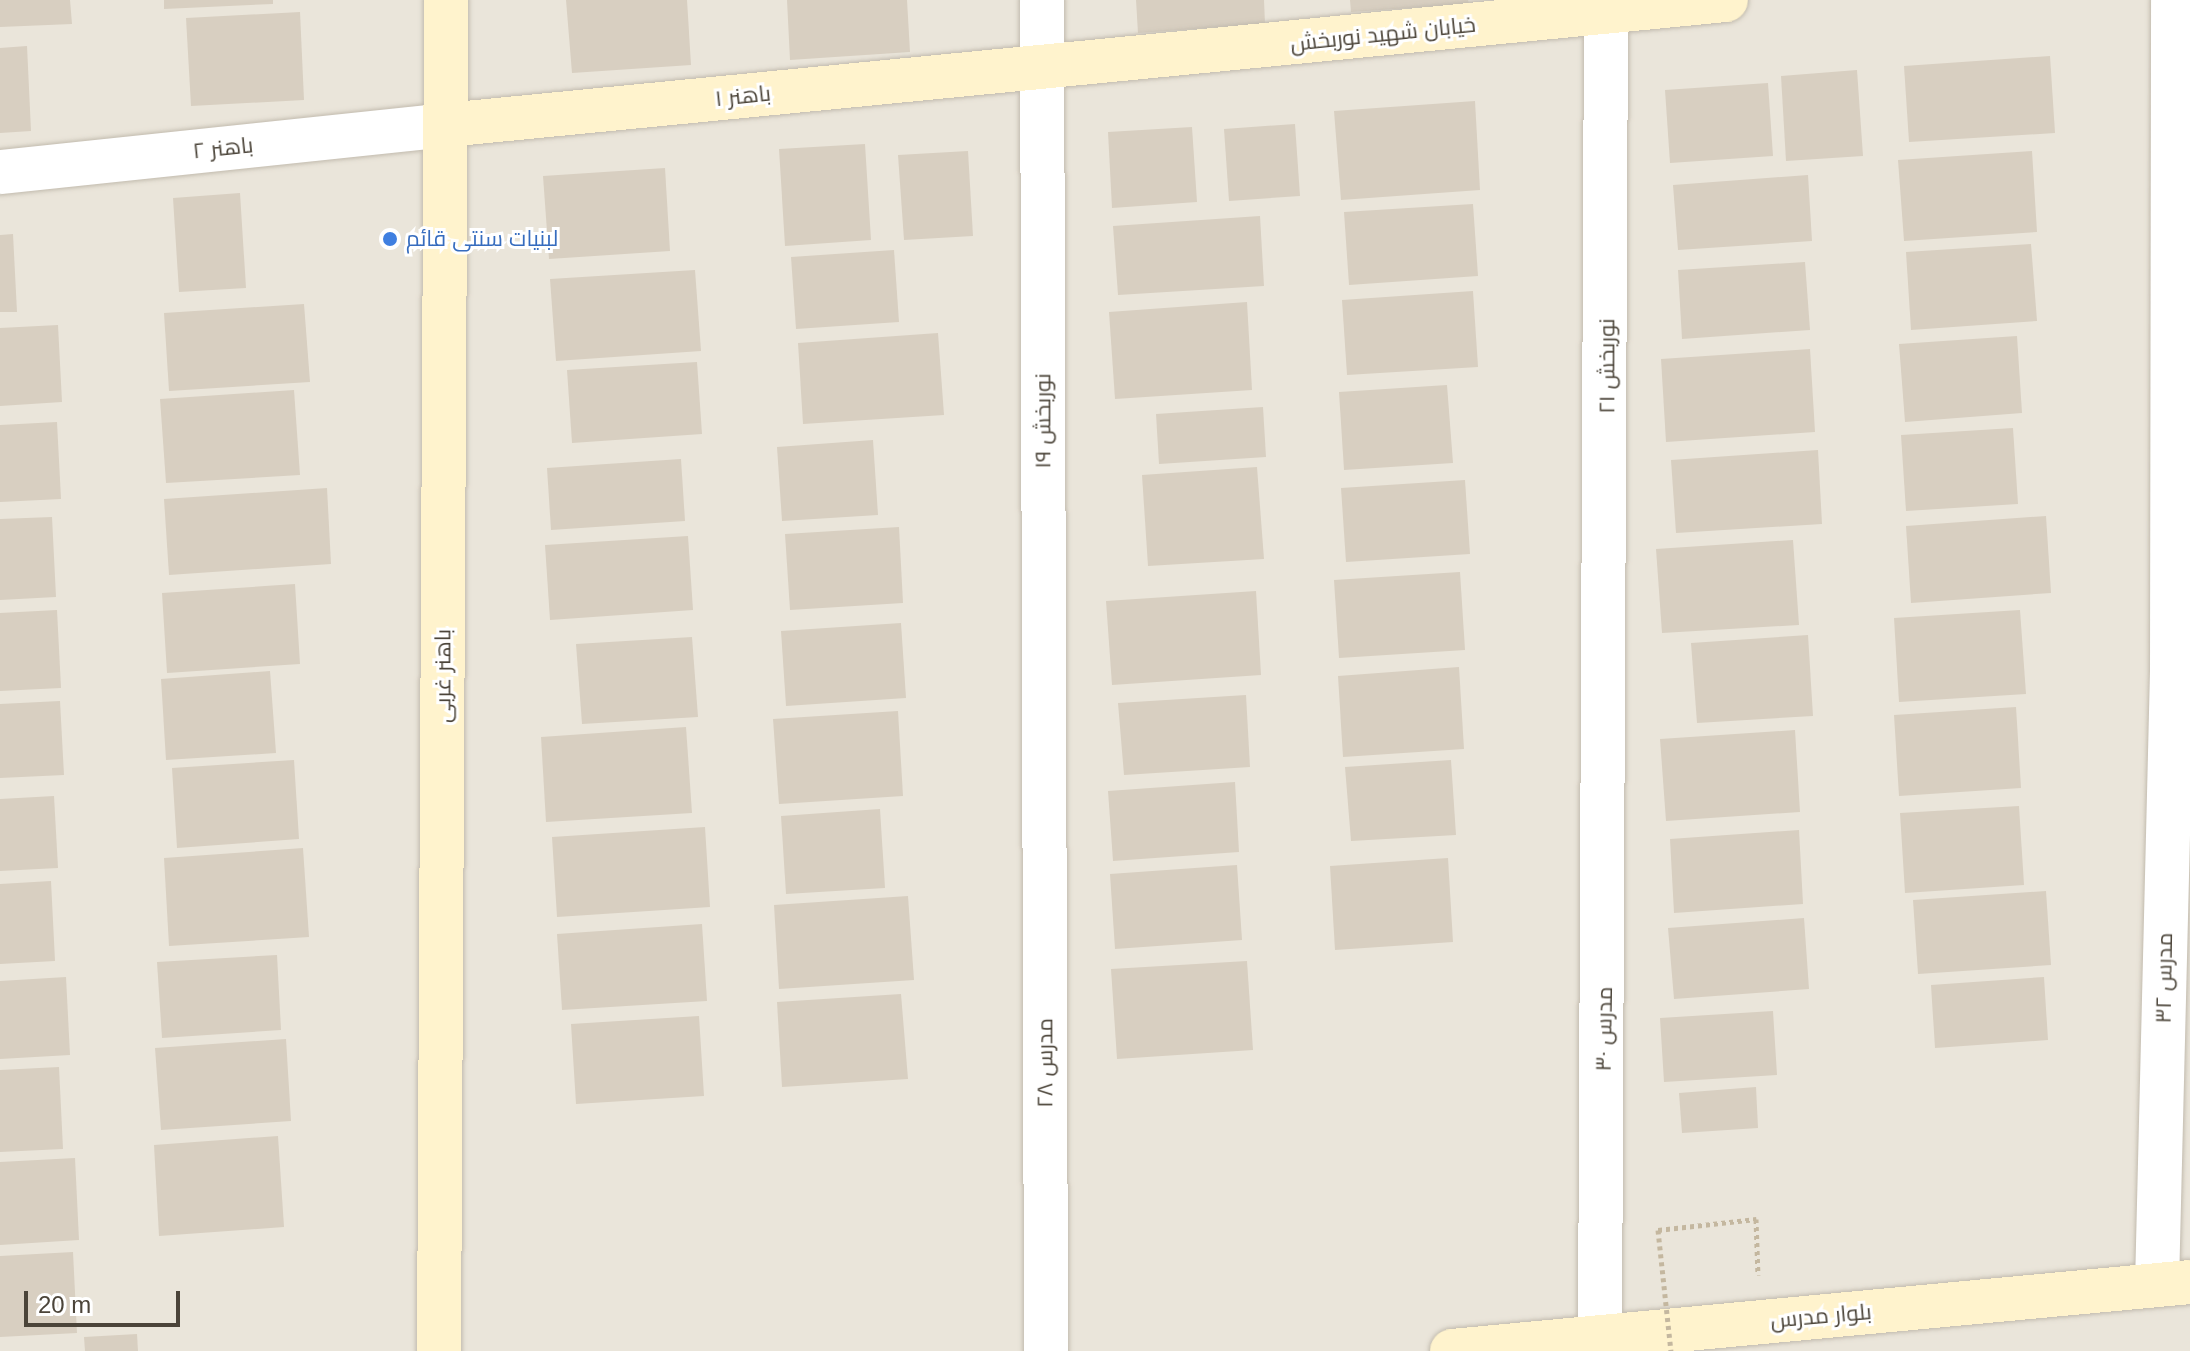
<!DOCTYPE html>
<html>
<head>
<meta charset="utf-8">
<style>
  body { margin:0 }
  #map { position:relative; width:2190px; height:1351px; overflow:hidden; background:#f6f3ec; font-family:Helvetica,Cairo,sans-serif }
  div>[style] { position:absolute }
  .residential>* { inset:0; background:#eae5da }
  .building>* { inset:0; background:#d8cfc1 }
  .path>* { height:5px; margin-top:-2.5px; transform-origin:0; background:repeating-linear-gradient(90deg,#c4b79f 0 4px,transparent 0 8px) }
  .roads { filter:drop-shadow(0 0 2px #c2bbae) drop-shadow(0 0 2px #c2bbae) }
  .street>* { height:44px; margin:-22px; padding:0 22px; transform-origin:22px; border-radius:22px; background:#fff }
  .secondary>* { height:44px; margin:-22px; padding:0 22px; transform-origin:22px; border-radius:22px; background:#fff3cd }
  .path-bridge>* { height:5px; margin-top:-2.5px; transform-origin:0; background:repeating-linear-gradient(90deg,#c4b79f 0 4px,transparent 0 8px) }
  .dots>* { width:22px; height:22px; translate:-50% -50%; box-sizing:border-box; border:4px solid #fff; border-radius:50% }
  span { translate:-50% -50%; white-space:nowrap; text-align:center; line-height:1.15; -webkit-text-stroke:6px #fff; paint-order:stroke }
  .street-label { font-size:22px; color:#4b4439 }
  .shop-label { font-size:22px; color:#366cbe }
  .left { translate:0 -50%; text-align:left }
  .scale { position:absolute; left:24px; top:1291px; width:156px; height:36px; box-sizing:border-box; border:4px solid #4b4439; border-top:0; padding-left:10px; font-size:24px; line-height:28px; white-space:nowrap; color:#4b4439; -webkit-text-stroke:6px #fff; paint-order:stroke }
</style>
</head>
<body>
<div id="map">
  <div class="residential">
    <i style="clip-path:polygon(0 0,2190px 0,2190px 1351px,0 1351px)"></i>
  </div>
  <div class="building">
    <i style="clip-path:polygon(0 0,70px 0,72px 24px,0 27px)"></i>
    <i style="clip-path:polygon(164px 0,273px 0,273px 4px,164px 9px)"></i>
    <i style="clip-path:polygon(566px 0,687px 0,691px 65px,572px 73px)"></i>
    <i style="clip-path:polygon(787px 0,907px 0,910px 52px,790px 60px)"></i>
    <i style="clip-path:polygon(1136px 0,1264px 0,1265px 24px,1138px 33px)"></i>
    <i style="clip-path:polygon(1350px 0,1468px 0,1469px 4px,1351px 12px)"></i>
    <i style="clip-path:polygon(300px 12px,304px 100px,191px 106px,186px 18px)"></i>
    <i style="clip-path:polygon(27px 46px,31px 131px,0 133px,0 48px)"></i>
    <i style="clip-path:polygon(2050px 56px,2055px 133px,1909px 142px,1904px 66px)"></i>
    <i style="clip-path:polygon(1857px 70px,1863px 156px,1786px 161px,1781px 76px)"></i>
    <i style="clip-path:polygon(1768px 83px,1773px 156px,1670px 163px,1665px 90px)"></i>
    <i style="clip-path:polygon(1475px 101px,1480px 190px,1341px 200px,1334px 111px)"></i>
    <i style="clip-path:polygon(1295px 124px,1300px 196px,1229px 201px,1224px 129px)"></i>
    <i style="clip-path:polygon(1192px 127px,1197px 202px,1112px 208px,1108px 132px)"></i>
    <i style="clip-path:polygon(865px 144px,871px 240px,785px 246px,779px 149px)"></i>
    <i style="clip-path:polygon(968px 151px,973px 236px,904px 240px,898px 155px)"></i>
    <i style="clip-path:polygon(2032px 151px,2037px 232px,1904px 241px,1898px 160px)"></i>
    <i style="clip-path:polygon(665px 168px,670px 251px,549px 259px,543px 176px)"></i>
    <i style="clip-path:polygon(1808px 175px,1812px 241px,1678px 250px,1673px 185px)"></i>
    <i style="clip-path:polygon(240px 193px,246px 288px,179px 292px,173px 198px)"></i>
    <i style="clip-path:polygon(1473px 204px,1478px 276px,1349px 285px,1344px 212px)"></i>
    <i style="clip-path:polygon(1260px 216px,1264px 286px,1118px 295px,1113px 226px)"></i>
    <i style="clip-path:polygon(13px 234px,17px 312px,0 312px,0 235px)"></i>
    <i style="clip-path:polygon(2031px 244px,2037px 321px,1911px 330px,1906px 252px)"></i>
    <i style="clip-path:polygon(894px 250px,899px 322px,796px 329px,791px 257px)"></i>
    <i style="clip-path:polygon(1805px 262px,1810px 330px,1682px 339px,1678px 270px)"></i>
    <i style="clip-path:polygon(695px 270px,701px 351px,556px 361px,550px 279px)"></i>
    <i style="clip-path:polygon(1473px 291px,1478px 367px,1347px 375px,1342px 300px)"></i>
    <i style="clip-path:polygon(1247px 302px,1252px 390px,1115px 399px,1109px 312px)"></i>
    <i style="clip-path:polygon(304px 304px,310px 382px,169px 391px,164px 313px)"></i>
    <i style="clip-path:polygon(58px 325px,62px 402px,0 406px,0 328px)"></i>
    <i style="clip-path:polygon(938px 333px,944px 415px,803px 424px,798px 343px)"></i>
    <i style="clip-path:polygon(2017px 336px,2022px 413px,1905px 422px,1899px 344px)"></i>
    <i style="clip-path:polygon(1810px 349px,1815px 432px,1666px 442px,1661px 359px)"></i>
    <i style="clip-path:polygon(697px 362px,702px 434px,572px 443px,567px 370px)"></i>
    <i style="clip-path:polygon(1447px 385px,1453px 463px,1344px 470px,1339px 392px)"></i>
    <i style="clip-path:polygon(294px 390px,300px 475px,166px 483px,160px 399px)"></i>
    <i style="clip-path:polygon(1263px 407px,1266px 457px,1159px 464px,1156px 414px)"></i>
    <i style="clip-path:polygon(57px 422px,61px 499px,0 502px,0 425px)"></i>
    <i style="clip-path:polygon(2013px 428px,2018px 504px,1906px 511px,1901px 435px)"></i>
    <i style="clip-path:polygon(873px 440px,878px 515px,782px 521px,777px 447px)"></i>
    <i style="clip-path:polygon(1818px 450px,1822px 524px,1676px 533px,1671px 460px)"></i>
    <i style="clip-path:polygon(681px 459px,685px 521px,551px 530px,547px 468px)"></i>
    <i style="clip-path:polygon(1257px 467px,1264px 559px,1148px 566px,1142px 475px)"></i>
    <i style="clip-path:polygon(1465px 480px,1470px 554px,1346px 562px,1341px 488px)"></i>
    <i style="clip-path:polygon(327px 488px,331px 564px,169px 575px,164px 499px)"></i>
    <i style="clip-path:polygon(2046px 516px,2051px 593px,1911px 603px,1906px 526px)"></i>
    <i style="clip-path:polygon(52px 517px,56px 597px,0 600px,0 519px)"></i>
    <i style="clip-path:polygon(899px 527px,903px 603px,790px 610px,785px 534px)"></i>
    <i style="clip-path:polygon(688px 536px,693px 610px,550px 620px,545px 545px)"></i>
    <i style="clip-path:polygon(1793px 540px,1799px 625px,1662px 633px,1656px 549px)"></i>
    <i style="clip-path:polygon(1460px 572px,1465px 650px,1339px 658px,1334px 580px)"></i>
    <i style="clip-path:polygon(295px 584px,300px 664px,167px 673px,162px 593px)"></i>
    <i style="clip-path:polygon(1256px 591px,1261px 675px,1112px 685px,1106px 601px)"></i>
    <i style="clip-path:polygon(57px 610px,61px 688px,0 691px,0 613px)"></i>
    <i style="clip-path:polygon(2020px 610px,2026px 694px,1899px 702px,1894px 618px)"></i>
    <i style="clip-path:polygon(901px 623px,906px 698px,786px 706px,781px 631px)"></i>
    <i style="clip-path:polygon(1808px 635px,1813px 716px,1697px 723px,1691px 643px)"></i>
    <i style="clip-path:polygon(692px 637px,698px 717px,582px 724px,576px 644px)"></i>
    <i style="clip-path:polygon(1459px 667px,1464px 749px,1343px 757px,1338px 676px)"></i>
    <i style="clip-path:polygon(270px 671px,276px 753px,166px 760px,161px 679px)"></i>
    <i style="clip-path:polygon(1246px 695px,1250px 767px,1124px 775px,1118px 703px)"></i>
    <i style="clip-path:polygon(60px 701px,64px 775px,0 778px,0 704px)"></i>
    <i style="clip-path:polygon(2016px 707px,2021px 788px,1899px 796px,1894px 715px)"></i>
    <i style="clip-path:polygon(898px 711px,903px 796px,779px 804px,773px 719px)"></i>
    <i style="clip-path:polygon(686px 727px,692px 813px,546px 822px,541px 737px)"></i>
    <i style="clip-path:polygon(1795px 730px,1800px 812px,1666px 821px,1660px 739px)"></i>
    <i style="clip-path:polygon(294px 760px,299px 839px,177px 848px,172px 768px)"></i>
    <i style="clip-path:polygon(1451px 760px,1456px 835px,1351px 841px,1345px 767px)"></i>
    <i style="clip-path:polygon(1235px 782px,1239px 852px,1113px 861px,1108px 791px)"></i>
    <i style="clip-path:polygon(54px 796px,58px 868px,0 871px,0 799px)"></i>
    <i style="clip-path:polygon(2019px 806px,2024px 885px,1905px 893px,1900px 813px)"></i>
    <i style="clip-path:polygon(880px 809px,885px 888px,786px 894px,781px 816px)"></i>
    <i style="clip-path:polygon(705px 827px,710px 907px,557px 917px,552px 837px)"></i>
    <i style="clip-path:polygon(1799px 830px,1803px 904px,1674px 913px,1670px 839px)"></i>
    <i style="clip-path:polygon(303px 848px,309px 937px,169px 946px,164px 858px)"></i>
    <i style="clip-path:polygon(1448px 858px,1453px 942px,1335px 950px,1330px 866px)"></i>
    <i style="clip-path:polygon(1237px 865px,1242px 940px,1115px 949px,1110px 874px)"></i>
    <i style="clip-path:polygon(51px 881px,55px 961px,0 964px,0 884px)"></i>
    <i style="clip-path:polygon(2046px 891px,2051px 965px,1918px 974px,1913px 900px)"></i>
    <i style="clip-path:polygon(908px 896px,914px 980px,779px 989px,774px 905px)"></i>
    <i style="clip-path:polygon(1804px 918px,1809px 989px,1674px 999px,1668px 928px)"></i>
    <i style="clip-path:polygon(702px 924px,707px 1001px,562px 1010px,557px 934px)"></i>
    <i style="clip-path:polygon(277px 955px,281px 1030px,162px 1038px,157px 962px)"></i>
    <i style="clip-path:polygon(1247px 961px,1253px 1050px,1117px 1059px,1111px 969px)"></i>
    <i style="clip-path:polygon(66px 977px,70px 1055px,0 1059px,0 981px)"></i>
    <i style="clip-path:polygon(2044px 977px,2048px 1040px,1935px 1048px,1931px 985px)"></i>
    <i style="clip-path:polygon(901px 994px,908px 1079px,782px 1087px,777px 1002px)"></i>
    <i style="clip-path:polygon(1773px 1011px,1777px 1075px,1664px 1082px,1660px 1018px)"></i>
    <i style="clip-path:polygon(699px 1016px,704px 1096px,576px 1104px,571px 1024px)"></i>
    <i style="clip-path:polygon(286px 1039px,291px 1121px,161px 1130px,155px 1048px)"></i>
    <i style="clip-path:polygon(59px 1067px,63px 1149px,0 1152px,0 1070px)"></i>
    <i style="clip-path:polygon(1756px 1087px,1758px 1128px,1682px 1133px,1679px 1093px)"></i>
    <i style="clip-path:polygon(278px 1136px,284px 1227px,159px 1236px,154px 1145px)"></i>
    <i style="clip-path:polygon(75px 1158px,79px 1240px,0 1245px,0 1162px)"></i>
    <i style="clip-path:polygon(73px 1252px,77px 1333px,0 1337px,0 1256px)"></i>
    <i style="clip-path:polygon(137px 1334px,138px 1351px,85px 1351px,84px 1337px)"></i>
  </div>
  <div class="path">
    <i style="left:1658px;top:1230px;width:99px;rotate:-6.4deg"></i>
    <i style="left:1756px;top:1219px;width:56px;rotate:88deg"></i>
  </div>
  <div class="roads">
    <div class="street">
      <i style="left:1042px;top:0;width:1351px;rotate:89.83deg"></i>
      <i style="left:0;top:172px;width:448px;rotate:-6deg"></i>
      <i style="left:2157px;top:1285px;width:614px;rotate:-88.6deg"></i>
      <i style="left:2172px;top:671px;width:671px;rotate:-89.91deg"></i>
      <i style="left:1600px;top:1337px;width:1337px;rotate:-89.74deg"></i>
    </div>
    <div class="secondary">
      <i style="left:446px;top:125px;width:1286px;rotate:-5.58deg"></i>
      <i style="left:439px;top:1351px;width:1351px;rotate:-89.7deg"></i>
      <i style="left:1452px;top:1351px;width:741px;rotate:-5.34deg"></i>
    </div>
  </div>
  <div class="path-bridge">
    <i style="left:1658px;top:1230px;width:122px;rotate:83.9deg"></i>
  </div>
  <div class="dots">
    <i style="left:390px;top:239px;background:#3f7fe0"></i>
  </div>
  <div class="street-label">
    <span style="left:1383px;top:34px;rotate:-6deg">خیابان شهید نوربخش</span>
    <span style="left:743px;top:96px;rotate:-6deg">باهنر ۱</span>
    <span style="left:223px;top:148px;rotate:-6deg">باهنر ۲</span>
    <span style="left:1607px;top:366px;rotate:-90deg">نوربخش ۲۱</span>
    <span style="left:1043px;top:421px;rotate:-90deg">نوربخش ۱۹</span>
    <span style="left:443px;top:676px;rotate:-90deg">باهنر غربی</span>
    <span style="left:2164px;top:978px;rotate:-89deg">مدرس ۳۲</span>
    <span style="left:1604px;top:1029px;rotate:-89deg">مدرس ۳۰</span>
    <span style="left:1045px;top:1063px;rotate:-90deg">مدرس ۲۸</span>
    <span style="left:1821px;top:1316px;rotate:-5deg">بلوار مدرس</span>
  </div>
  <div class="shop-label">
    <span class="left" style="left:406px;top:239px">لبنیات سنتی قائم</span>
  </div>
  <div class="scale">20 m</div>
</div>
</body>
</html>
